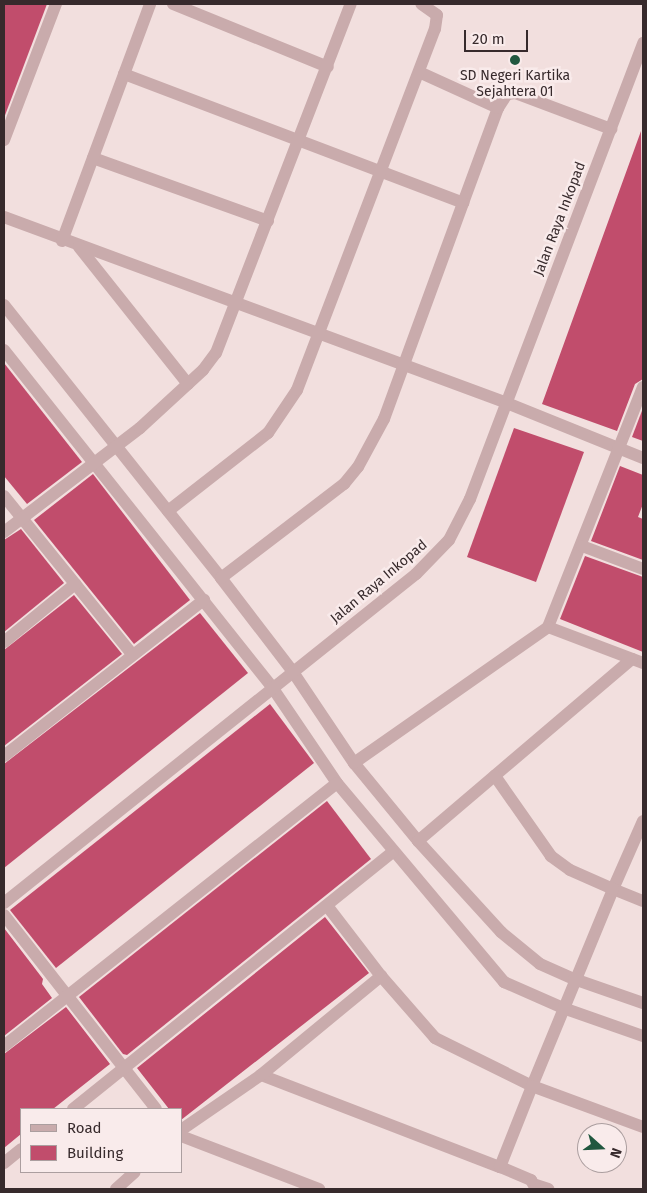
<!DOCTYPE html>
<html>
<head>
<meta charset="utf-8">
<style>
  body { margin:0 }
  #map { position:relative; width:647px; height:1193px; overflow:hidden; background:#f2dfde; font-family:"Fira Sans",sans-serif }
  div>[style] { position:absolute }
  .building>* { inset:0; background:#c14d6c }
  .minor>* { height:12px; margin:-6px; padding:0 6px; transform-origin:6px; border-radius:6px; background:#c9abac }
  .dots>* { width:14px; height:14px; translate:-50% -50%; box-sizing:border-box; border:2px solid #f9ebeb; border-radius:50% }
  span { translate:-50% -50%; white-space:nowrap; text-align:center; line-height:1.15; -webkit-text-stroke:5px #f9ebeb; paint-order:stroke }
  .poi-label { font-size:14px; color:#372a2c }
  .street-label { font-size:14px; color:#372a2c }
  .frame { position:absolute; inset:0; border:5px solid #372a2c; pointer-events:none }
  .legend { position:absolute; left:20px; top:1108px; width:162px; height:65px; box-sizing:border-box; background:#f9ebeb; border:1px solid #ab9e9f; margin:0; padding:6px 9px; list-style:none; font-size:15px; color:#372a2c }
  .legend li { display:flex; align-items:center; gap:10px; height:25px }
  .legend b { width:25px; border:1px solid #ab9e9f }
  .north { position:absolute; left:577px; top:1123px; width:50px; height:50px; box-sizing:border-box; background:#f9ebeb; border:1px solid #ab9e9f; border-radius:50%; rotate:110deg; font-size:14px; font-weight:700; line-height:20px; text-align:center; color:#372a2c }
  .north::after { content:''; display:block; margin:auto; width:18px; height:22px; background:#21573f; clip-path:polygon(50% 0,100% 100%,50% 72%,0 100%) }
  .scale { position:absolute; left:464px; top:30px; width:64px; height:22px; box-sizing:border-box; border:2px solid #372a2c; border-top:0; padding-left:6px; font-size:15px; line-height:18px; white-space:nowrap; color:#372a2c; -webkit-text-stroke:4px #f9ebeb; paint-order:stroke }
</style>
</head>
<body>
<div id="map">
  <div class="building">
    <i style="clip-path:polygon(4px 4px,47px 4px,4px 118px)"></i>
    <i style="clip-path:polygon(641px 131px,643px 379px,635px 384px,617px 431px,542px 404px)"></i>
    <i style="clip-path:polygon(4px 363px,82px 462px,27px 504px,4px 476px)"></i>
    <i style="clip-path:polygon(643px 408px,643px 441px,632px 437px)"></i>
    <i style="clip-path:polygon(514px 428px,584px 452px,536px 582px,467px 557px)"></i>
    <i style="clip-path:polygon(620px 466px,643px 475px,643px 504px,638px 517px,643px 519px,643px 560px,591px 541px)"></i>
    <i style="clip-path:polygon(93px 474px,190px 600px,134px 644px,34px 520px)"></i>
    <i style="clip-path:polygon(21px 529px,64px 583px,4px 632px,4px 540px)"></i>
    <i style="clip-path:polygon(585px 556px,643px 577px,643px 652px,560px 619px)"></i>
    <i style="clip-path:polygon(74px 595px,122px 654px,4px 746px,4px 650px)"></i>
    <i style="clip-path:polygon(200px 613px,248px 673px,4px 868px,4px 764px)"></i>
    <i style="clip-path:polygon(270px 704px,314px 763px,56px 968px,10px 910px)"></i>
    <i style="clip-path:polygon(327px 801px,371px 859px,127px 1055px,123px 1054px,79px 997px)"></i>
    <i style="clip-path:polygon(325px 917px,369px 973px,181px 1120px,181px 1109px,169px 1109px,137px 1068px)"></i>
    <i style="clip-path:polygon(4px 928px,43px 979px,42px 984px,52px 998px,4px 1036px)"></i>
    <i style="clip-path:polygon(66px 1007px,110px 1064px,53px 1109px,21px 1109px,21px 1134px,4px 1148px,4px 1054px)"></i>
  </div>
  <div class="minor">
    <i style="left:173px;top:4px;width:167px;rotate:22.1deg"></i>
    <i style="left:419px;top:72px;width:87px;rotate:24.5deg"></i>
    <i style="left:124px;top:74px;width:363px;rotate:20.8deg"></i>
    <i style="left:463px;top:203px;width:101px;rotate:-69.8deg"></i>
    <i style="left:498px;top:108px;width:17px;rotate:-57deg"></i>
    <i style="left:507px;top:94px;width:8px;rotate:-7deg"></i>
    <i style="left:515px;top:93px;width:103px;rotate:20.6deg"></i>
    <i style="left:4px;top:140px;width:146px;rotate:-69.1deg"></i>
    <i style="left:93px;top:158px;width:186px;rotate:19.8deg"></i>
    <i style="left:4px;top:217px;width:536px;rotate:20.29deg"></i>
    <i style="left:507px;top:403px;width:147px;rotate:22deg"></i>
    <i style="left:62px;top:241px;width:253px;rotate:-69.6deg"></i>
    <i style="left:79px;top:247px;width:175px;rotate:51.5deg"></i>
    <i style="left:4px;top:305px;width:349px;rotate:51.5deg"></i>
    <i style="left:221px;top:578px;width:118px;rotate:52.5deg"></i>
    <i style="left:293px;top:672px;width:110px;rotate:56.2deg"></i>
    <i style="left:354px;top:763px;width:101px;rotate:50.6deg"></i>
    <i style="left:418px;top:841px;width:123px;rotate:47.6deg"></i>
    <i style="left:501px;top:932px;width:50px;rotate:39.4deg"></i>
    <i style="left:540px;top:964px;width:37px;rotate:24deg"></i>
    <i style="left:574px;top:979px;width:73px;rotate:19.2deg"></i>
    <i style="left:4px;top:350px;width:431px;rotate:51.5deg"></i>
    <i style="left:272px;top:687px;width:116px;rotate:55.9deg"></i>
    <i style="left:337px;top:783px;width:260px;rotate:50deg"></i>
    <i style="left:504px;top:982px;width:64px;rotate:23.8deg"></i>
    <i style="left:563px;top:1008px;width:85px;rotate:19.3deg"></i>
    <i style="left:643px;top:387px;width:258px;rotate:111.6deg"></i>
    <i style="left:548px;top:627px;width:102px;rotate:20.8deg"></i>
    <i style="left:4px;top:496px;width:203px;rotate:51deg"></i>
    <i style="left:168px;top:511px;width:127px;rotate:-38deg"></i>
    <i style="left:268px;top:433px;width:52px;rotate:-56deg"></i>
    <i style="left:297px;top:390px;width:386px;rotate:-69.1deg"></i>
    <i style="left:435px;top:29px;width:14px;rotate:-82deg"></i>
    <i style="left:437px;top:15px;width:19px;rotate:-145deg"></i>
    <i style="left:4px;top:532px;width:171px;rotate:-37.4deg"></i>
    <i style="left:140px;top:428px;width:86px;rotate:-42.6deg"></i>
    <i style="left:203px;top:370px;width:21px;rotate:-53deg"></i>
    <i style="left:216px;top:353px;width:374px;rotate:-68.9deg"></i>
    <i style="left:582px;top:546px;width:65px;rotate:20.7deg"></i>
    <i style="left:221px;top:578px;width:155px;rotate:-37.4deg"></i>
    <i style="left:344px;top:484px;width:22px;rotate:-51deg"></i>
    <i style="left:358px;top:467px;width:55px;rotate:-61.6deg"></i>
    <i style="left:384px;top:419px;width:230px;rotate:-69.9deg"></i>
    <i style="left:4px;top:642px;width:92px;rotate:-39.2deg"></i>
    <i style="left:4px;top:756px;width:254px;rotate:-38deg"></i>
    <i style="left:354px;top:763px;width:237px;rotate:-35deg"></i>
    <i style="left:643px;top:821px;width:74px;rotate:113.8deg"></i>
    <i style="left:613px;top:889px;width:32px;rotate:22deg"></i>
    <i style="left:418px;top:841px;width:281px;rotate:-40.4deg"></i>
    <i style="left:4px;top:903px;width:527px;rotate:-38.61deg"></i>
    <i style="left:416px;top:574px;width:47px;rotate:-45.9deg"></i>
    <i style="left:449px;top:540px;width:46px;rotate:-62.9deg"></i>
    <i style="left:470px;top:499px;width:488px;rotate:-69.2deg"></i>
    <i style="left:328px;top:907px;width:87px;rotate:52.5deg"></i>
    <i style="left:4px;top:915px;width:246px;rotate:51.9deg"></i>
    <i style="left:4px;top:1046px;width:424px;rotate:-38.3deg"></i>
    <i style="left:261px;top:1075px;width:256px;rotate:21.1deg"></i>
    <i style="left:73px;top:1109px;width:410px;rotate:-38.8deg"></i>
    <i style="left:181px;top:1130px;width:97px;rotate:-34.5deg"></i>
    <i style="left:261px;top:1075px;width:156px;rotate:-39.5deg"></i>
    <i style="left:381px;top:976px;width:82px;rotate:48.9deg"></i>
    <i style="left:435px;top:1038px;width:108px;rotate:26.3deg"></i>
    <i style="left:532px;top:1086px;width:213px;rotate:-67.6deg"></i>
    <i style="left:613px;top:889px;width:47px;rotate:-156.2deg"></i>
    <i style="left:570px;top:870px;width:24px;rotate:-144deg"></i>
    <i style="left:551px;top:856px;width:98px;rotate:-125deg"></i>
    <i style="left:181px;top:1136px;width:148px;rotate:21deg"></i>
    <i style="left:4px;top:1163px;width:22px;rotate:-39deg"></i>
    <i style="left:536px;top:1185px;width:13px;rotate:18deg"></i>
    <i style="left:116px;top:1189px;width:25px;rotate:-42deg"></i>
    <i style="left:536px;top:1189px;width:10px;rotate:-119deg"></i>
    <i style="left:531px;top:1180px;width:34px;rotate:-157deg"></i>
    <i style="left:500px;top:1167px;width:87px;rotate:-68.4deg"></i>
    <i style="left:532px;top:1086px;width:118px;rotate:20.3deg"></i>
  </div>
  <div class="dots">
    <i style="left:515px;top:60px;background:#21573f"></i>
  </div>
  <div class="poi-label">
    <span style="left:515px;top:84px">SD Negeri Kartika<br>Sejahtera 01</span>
  </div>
  <div class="street-label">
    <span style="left:560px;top:219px;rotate:-69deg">Jalan Raya Inkopad</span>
    <span style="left:379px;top:582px;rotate:-40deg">Jalan Raya Inkopad</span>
  </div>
  <div class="frame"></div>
  <ul class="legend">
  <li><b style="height:6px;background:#c9abac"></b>Road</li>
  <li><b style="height:14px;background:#c14d6c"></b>Building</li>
  </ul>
  <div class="north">N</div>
  <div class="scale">20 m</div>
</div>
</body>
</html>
